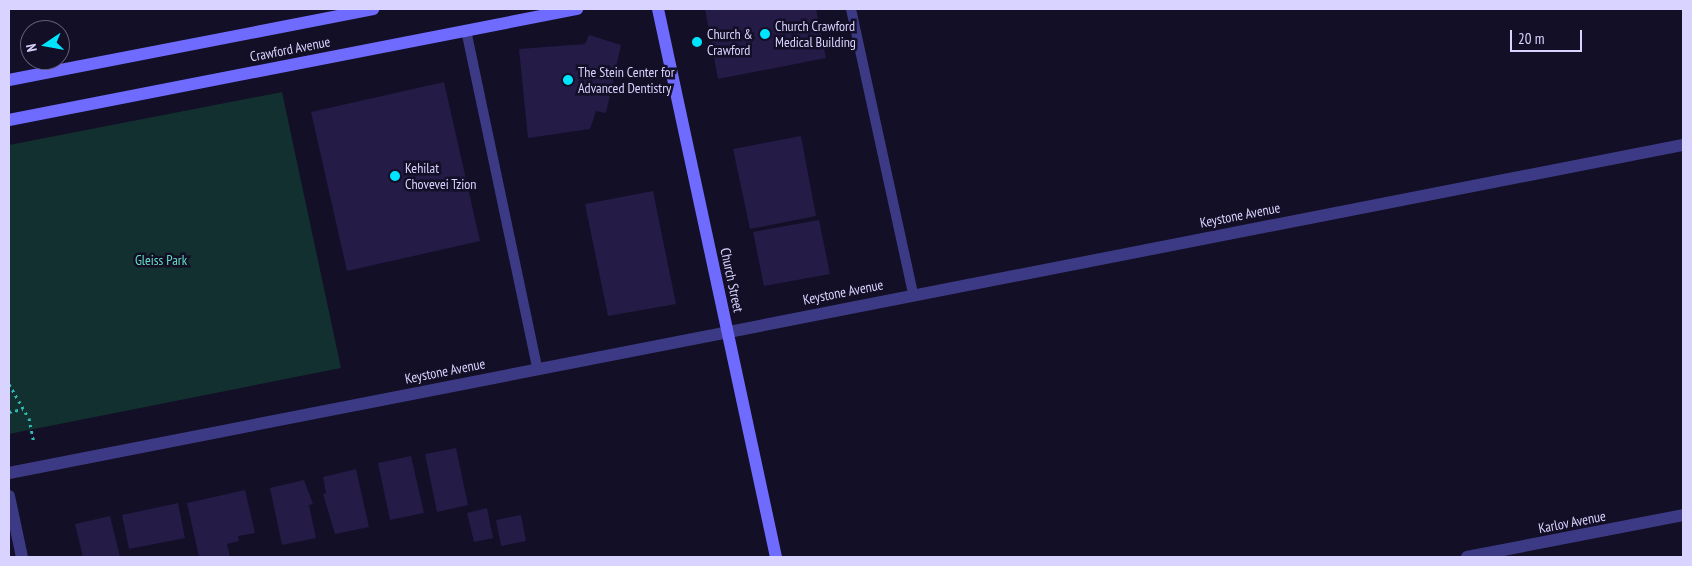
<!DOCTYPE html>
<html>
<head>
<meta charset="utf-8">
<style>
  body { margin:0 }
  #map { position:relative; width:1692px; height:566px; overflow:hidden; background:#130f26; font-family:"PT Sans Narrow",sans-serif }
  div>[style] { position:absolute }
  .green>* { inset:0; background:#12302f }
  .building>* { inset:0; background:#241b47 }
  .path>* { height:3px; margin-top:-1.5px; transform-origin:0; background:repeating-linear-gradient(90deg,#2fb8b0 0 2.5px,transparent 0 6.5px) }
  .lane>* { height:10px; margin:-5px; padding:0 5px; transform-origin:5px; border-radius:5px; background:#3d3a85 }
  .street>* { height:12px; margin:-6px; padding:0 6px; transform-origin:6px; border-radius:6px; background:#3d3a85 }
  .secondary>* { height:12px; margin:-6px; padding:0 6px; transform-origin:6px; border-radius:6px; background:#6f6bff }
  .dots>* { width:14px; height:14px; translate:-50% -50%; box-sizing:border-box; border:2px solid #130f26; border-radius:50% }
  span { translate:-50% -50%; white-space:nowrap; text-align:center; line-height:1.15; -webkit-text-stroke:5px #130f26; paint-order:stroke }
  .poi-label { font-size:14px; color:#d9d4ff }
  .left { translate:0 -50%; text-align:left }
  .street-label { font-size:14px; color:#d9d4ff }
  .park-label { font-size:14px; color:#5fe0c0 }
  .frame { position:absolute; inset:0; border:10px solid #d9d4ff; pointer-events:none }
  .north { position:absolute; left:20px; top:20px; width:50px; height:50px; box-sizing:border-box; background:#130f26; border:1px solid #625e7d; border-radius:50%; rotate:258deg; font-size:14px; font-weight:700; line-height:20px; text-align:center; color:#d9d4ff }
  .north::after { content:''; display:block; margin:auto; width:18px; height:22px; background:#00e5ff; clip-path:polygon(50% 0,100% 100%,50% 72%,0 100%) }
  .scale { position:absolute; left:1510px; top:30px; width:72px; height:22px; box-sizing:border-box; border:2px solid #d9d4ff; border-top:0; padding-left:6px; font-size:15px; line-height:18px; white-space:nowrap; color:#d9d4ff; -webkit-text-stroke:4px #130f26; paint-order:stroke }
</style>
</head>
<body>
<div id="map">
  <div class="green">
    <i style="clip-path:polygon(282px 92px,341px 368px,9px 434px,9px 145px)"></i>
  </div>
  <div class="building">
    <i style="clip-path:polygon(705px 9px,816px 9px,826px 58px,718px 79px)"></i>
    <i style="clip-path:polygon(589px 35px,621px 45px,606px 113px,596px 111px,590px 129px,528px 138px,519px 49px,585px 44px)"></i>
    <i style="clip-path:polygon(444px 82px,480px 241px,347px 271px,311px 112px)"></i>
    <i style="clip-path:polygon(801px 136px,816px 216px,750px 229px,733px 149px)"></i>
    <i style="clip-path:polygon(653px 191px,676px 304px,608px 316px,585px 204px)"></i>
    <i style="clip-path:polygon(819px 220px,830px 274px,764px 286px,753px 232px)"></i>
    <i style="clip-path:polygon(456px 448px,468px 505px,437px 512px,425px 454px)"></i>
    <i style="clip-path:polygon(411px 456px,424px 513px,390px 520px,378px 463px)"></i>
    <i style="clip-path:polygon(356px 469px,369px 527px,335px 534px,323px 494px,326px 493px,323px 477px)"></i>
    <i style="clip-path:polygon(304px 480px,313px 504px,309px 505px,316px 538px,282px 545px,270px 488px)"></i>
    <i style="clip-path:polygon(245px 490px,255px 533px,238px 536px,239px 541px,227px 544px,230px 557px,199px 557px,187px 503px)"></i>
    <i style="clip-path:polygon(178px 503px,185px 538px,129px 549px,122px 515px)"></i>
    <i style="clip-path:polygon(487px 508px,493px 538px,474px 542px,467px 513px)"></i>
    <i style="clip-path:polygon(521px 515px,526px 541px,501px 546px,496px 520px)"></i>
    <i style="clip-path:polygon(110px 516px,120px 557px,83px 557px,75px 524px)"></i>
  </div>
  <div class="path">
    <i style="left:9px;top:384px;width:39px;rotate:60deg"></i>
    <i style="left:29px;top:418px;width:25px;rotate:79deg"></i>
    <i style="left:9px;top:412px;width:14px;rotate:-12deg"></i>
  </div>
  <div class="lane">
    <i style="left:851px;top:9px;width:292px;rotate:77.7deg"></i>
    <i style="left:466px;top:30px;width:345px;rotate:78.1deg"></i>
  </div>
  <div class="street">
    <i style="left:9px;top:473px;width:1706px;rotate:-11.09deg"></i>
    <i style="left:9px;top:496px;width:62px;rotate:78deg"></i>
    <i style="left:1467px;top:557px;width:220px;rotate:-11deg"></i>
  </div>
  <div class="secondary">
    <i style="left:658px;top:9px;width:561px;rotate:77.85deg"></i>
    <i style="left:9px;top:80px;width:371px;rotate:-11deg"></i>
    <i style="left:9px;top:120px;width:579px;rotate:-11.06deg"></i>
  </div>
  <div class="dots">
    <i style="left:765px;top:34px;background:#00e5ff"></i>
    <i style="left:697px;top:42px;background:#00e5ff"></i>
    <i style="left:568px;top:80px;background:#00e5ff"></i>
    <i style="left:395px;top:176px;background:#00e5ff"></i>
  </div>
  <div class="poi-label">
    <span class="left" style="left:775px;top:34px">Church Crawford<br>Medical Building</span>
    <span class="left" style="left:707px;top:42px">Church &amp;<br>Crawford</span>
    <span class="left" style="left:578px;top:80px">The Stein Center for<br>Advanced Dentistry</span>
    <span class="left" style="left:405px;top:176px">Kehilat<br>Chovevei Tzion</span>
  </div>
  <div class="street-label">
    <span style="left:290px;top:49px;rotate:-11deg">Crawford Avenue</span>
    <span style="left:1240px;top:215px;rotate:-11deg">Keystone Avenue</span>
    <span style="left:732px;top:280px;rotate:78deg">Church Street</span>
    <span style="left:843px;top:292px;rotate:-11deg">Keystone Avenue</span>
    <span style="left:445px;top:371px;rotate:-11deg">Keystone Avenue</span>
    <span style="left:1572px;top:522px;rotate:-11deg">Karlov Avenue</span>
  </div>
  <div class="park-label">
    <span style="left:161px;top:260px">Gleiss Park</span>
  </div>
  <div class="frame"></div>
  <div class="north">N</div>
  <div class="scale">20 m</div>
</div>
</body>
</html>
